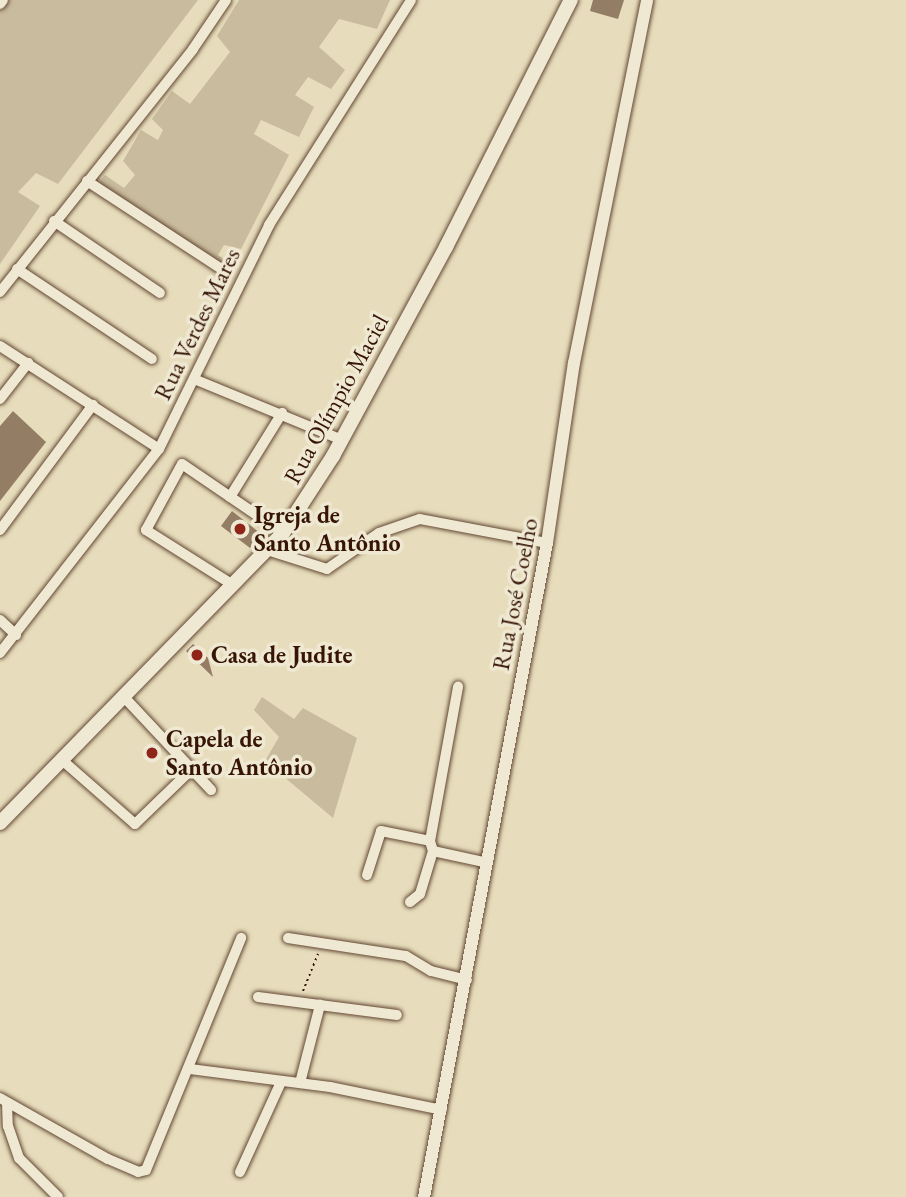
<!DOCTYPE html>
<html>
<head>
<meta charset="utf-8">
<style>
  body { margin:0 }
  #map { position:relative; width:906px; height:1197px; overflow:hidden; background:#e7ddbc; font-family:"EB Garamond",serif }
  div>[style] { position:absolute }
  .green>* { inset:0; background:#c9bb9d }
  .building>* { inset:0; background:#937d64 }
  .path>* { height:2px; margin-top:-1px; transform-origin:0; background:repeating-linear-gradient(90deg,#371505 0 2px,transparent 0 5.5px) }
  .roads { filter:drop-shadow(0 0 2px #634733) drop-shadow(0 0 2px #634733) }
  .minor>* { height:10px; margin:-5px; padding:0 5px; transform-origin:5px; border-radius:5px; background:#efe9d3 }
  .tertiary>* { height:12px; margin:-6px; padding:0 6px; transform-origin:6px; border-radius:6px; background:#efe9d3 }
  .secondary>* { height:14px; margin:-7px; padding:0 7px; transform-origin:7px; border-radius:7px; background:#efe9d3 }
  .dots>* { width:19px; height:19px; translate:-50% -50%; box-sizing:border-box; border:4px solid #efe9d3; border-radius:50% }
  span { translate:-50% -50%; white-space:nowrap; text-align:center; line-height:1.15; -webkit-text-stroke:7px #efe9d3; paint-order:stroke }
  .street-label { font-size:24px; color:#371505 }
  .poi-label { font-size:24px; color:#371505; font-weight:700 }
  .left { translate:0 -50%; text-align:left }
</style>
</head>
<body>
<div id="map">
  <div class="green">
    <i style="clip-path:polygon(5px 0,198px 0,58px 184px,36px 173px,18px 192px,40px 206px,0 264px,0 7px)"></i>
    <i style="clip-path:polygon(239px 0,390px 0,377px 29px,339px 19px,319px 47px,345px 70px,331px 89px,308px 77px,295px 95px,314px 107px,299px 137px,261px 120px,254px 134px,289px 155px,241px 249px,224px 245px,218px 255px,232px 265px,227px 278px,96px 186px,105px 175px,124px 188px,135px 175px,123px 161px,141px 130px,158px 140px,163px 130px,152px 119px,172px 91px,190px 104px,230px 52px,217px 36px)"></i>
    <i style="clip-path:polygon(262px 697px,294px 719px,303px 708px,357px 738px,333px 818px,265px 761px,279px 737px,254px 710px)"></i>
  </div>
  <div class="building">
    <i style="clip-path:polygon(593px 0,624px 0,618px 19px,590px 11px)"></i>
    <i style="clip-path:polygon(13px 411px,46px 442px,0 501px,0 426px)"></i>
    <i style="clip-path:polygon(232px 511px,260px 533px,250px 548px,221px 526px)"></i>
    <i style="clip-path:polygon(193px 644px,208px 658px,213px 677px,186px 651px)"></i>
    <i style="clip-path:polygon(155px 744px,161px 751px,150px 761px,143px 754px)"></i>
  </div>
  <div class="path">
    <i style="left:303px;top:991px;width:40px;rotate:-68deg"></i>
  </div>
  <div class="roads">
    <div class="minor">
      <i style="left:0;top:4px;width:5px;rotate:-53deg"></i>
      <i style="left:87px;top:181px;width:166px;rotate:33.2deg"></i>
      <i style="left:54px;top:221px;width:128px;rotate:34.2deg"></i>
      <i style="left:17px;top:269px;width:162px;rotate:33.7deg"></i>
      <i style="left:0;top:292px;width:310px;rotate:-51.5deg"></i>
      <i style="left:193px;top:49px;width:59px;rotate:-56deg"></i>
      <i style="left:0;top:346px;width:189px;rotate:32.9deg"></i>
      <i style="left:194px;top:379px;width:160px;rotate:22.4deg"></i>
      <i style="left:0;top:399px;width:46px;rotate:-52.1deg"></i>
      <i style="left:230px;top:497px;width:99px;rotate:-58.2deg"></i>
      <i style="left:0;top:530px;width:156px;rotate:-53.4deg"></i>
      <i style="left:267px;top:550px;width:63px;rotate:17.6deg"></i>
      <i style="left:327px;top:569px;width:63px;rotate:-34.7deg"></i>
      <i style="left:379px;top:533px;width:43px;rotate:-18.9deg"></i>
      <i style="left:420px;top:519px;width:129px;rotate:10.7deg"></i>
      <i style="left:233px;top:585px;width:103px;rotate:-147.7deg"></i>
      <i style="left:146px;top:530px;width:75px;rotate:-61.4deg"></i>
      <i style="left:182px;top:464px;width:122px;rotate:34.3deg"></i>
      <i style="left:0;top:620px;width:22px;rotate:43deg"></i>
      <i style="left:0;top:653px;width:259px;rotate:-52.1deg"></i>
      <i style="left:159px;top:449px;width:250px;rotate:-63.8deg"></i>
      <i style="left:269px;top:225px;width:266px;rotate:-57.7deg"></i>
      <i style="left:125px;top:698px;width:126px;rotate:46.9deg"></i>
      <i style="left:62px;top:760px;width:97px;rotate:41.2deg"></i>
      <i style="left:135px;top:824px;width:79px;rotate:-44deg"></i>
      <i style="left:433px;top:851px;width:10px;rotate:-107deg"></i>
      <i style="left:430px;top:841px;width:157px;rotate:-79.7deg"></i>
      <i style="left:433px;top:851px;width:56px;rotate:12.3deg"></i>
      <i style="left:367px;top:875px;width:46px;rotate:-72.3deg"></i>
      <i style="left:381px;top:831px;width:50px;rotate:11.5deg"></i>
      <i style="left:410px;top:902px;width:13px;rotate:-39deg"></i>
      <i style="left:420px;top:894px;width:45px;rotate:-73.2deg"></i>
      <i style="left:288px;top:938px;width:119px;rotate:8.7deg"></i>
      <i style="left:406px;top:956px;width:29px;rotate:31deg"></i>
      <i style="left:431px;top:971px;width:37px;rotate:14deg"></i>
      <i style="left:258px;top:997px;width:140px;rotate:7.4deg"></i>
      <i style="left:190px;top:1069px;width:141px;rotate:7.3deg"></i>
      <i style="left:330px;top:1087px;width:114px;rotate:11.6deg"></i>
      <i style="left:300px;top:1083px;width:81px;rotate:-75.6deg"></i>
      <i style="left:0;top:1098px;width:124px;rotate:29.5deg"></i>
      <i style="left:108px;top:1159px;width:33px;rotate:23deg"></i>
      <i style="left:138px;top:1172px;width:8px;rotate:-14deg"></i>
      <i style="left:146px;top:1170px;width:251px;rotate:-67.7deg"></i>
      <i style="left:7px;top:1103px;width:23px;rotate:88deg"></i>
      <i style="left:8px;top:1126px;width:34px;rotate:71deg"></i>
      <i style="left:19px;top:1158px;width:55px;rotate:45deg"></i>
      <i style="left:240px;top:1172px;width:99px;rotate:-65.5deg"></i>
    </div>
    <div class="tertiary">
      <i style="left:424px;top:1197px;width:665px;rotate:-79.35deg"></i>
      <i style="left:547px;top:543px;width:182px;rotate:-81.5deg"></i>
      <i style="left:574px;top:363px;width:370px;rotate:-78.6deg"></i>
    </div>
    <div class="secondary">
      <i style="left:0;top:823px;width:405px;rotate:-45.7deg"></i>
      <i style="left:283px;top:533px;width:92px;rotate:-57deg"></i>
      <i style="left:333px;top:456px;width:238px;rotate:-61.6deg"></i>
      <i style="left:446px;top:247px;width:277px;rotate:-63.2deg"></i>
    </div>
  </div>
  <div class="dots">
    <i style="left:240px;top:529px;background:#8f2418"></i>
    <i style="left:197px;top:655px;background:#8f2418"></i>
    <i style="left:152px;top:753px;background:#8f2418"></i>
  </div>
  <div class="street-label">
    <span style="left:197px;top:324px;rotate:-64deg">Rua Verdes Mares</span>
    <span style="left:336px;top:399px;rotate:-61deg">Rua Olímpio Maciel</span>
    <span style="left:515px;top:594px;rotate:-79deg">Rua José Coelho</span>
  </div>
  <div class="poi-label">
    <span class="left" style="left:254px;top:529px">Igreja de<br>Santo Antônio</span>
    <span class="left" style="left:211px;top:655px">Casa de Judite</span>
    <span class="left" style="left:166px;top:753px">Capela de<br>Santo Antônio</span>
  </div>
</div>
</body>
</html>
